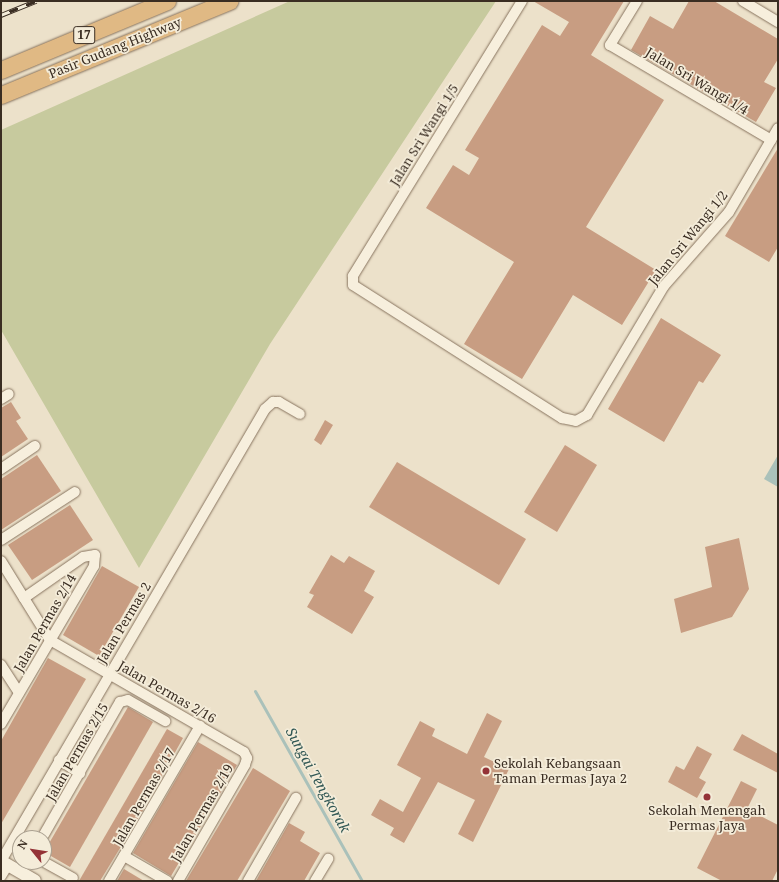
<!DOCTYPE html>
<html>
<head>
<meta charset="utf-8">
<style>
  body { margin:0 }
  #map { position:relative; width:779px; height:882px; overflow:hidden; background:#ece1ca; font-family:"Noto Serif",serif }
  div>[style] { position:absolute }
  .green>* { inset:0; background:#c7ca9e }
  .water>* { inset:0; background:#aac1ba }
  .stream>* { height:3px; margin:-1.5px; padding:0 1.5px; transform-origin:1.5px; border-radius:1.5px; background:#aac1ba }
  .building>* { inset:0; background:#c89d82 }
  .roads { filter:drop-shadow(0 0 1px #88745f) drop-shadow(0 0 1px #88745f) }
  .minor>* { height:10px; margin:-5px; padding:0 5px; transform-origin:5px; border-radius:5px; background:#f7efdd }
  .tertiary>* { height:12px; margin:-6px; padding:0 6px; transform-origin:6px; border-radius:6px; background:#f7efdd }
  .trunk>* { height:17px; margin:-8.5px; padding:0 8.5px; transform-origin:8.5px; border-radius:8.5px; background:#e0b984 }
  .rail>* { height:4.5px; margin-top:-2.25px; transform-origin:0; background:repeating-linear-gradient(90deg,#f4ecd9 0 9px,#3a2d22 0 18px); box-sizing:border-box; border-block:1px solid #3a2d22 }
  .dots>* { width:11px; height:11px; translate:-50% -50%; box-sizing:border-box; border:2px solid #f4ecd9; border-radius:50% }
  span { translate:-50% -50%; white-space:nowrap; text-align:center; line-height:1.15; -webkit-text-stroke:3.5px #f4ecd9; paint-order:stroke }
  .shield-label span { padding:1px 3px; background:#f4ecd9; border:1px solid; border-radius:3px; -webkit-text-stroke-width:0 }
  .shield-label { font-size:12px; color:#3a2d22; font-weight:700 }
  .street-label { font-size:13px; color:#3a2d22 }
  .poi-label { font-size:13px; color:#3a2d22 }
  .left { translate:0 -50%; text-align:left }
  .water-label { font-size:14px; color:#325855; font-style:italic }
  .frame { position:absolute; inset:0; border:2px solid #3a2d22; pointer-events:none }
  .north { position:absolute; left:12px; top:830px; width:40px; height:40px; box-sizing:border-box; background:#f4ecd9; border:1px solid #aaa090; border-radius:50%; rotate:300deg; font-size:11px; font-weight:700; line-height:16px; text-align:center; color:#3a2d22 }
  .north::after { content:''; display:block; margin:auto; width:14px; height:18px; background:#943337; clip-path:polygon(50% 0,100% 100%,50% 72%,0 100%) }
</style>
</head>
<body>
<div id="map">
  <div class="green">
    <i style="clip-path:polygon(290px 1px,496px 1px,270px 344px,139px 568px,1px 330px,1px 130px)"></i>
  </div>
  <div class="water">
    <i style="clip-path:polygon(778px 455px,778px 487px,764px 479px)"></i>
  </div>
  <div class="stream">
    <i style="left:255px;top:691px;width:218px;rotate:60.6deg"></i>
  </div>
  <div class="building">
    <i style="clip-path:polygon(533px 1px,624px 1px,591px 55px,664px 100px,586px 227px,656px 270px,622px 325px,573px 295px,522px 379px,464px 344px,514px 262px,426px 208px,453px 165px,469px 175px,479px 158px,465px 150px,542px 25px,560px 36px,569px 22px)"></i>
    <i style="clip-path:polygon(689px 1px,714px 1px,778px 39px,778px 59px,764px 82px,776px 88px,756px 122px,631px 50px,650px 16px,673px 29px)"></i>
    <i style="clip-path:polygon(778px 148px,778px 247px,769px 262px,725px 236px)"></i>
    <i style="clip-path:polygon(661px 318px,721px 355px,703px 383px,699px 381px,664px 442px,608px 409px)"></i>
    <i style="clip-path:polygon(11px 402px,21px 418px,16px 421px,28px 439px,1px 457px,1px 408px)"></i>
    <i style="clip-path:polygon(325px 420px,333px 425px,321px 445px,314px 440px)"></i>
    <i style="clip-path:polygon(565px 445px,597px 465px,557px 532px,524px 512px)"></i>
    <i style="clip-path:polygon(37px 455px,61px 491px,1px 530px,1px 479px)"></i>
    <i style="clip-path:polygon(397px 462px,526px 539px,499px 585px,369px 507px)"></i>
    <i style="clip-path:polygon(70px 505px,93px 540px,32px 580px,8px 545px)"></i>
    <i style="clip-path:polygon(739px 538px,749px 589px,732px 617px,681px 633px,674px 599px,712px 587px,705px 547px)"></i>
    <i style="clip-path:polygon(331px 555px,344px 563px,349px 556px,375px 571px,364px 591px,374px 597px,352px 634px,307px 607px,314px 595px,309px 593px)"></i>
    <i style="clip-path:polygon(102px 566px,139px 587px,99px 656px,63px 635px)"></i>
    <i style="clip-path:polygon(48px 658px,86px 679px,1px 824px,1px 741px)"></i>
    <i style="clip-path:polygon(128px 707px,153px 722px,70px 867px,44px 852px)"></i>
    <i style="clip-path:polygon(487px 713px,502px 721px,484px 757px,509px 769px,473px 842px,458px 834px,475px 800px,438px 782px,404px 843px,390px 835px,394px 828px,371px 815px,380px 799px,403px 812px,421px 778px,397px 765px,420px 721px,435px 729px,432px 736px,467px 754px)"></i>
    <i style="clip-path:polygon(167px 729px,183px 738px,142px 812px,100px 881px,79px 881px)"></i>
    <i style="clip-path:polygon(742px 734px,778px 754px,778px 773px,733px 750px)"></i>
    <i style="clip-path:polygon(198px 742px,237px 765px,171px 876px,133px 853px)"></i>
    <i style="clip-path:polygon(697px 746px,712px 754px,699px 778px,706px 782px,697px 798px,668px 782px,676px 766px,684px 770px)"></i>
    <i style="clip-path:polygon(253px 768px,290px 791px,237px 881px,186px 881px)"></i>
    <i style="clip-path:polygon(741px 781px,757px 789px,747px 809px,778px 825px,778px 869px,772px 881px,722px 881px,697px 868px)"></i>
    <i style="clip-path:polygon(289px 823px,305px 832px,300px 841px,320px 853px,304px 881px,256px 881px)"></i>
    <i style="clip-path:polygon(124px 869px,144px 881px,117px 881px)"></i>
  </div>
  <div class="roads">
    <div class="minor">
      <i style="left:522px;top:1px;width:323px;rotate:121.6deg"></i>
      <i style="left:353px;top:276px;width:9px;rotate:90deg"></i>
      <i style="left:353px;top:285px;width:248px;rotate:32.5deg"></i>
      <i style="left:562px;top:418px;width:14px;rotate:12deg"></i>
      <i style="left:576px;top:421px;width:13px;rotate:-29deg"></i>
      <i style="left:587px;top:415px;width:150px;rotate:-59.2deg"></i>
      <i style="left:664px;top:286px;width:98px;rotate:-48.7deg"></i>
      <i style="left:729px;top:212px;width:97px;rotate:-59.7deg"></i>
      <i style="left:637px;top:1px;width:52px;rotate:121.5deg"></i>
      <i style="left:610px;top:45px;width:187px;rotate:30.5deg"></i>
      <i style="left:743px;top:1px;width:41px;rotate:31deg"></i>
      <i style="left:1px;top:399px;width:9px;rotate:-32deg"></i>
      <i style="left:1px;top:469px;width:41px;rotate:-34.1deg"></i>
      <i style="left:1px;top:540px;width:88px;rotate:-33deg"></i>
      <i style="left:1px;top:561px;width:93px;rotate:58.2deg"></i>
      <i style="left:50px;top:640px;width:224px;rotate:30deg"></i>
      <i style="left:244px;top:752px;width:7px;rotate:63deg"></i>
      <i style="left:247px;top:758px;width:7px;rotate:106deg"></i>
      <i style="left:245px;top:765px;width:134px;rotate:120deg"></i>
      <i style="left:1px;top:665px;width:33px;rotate:57deg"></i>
      <i style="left:1px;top:724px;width:183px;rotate:-59.5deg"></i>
      <i style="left:94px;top:566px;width:11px;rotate:-85deg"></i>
      <i style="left:95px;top:555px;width:12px;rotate:171deg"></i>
      <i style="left:83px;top:557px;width:72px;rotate:145.2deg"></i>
      <i style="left:59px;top:760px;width:25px;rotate:32deg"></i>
      <i style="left:42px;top:838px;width:157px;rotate:-60.2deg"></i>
      <i style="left:120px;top:702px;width:8px;rotate:-14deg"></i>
      <i style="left:128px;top:700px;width:43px;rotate:29.6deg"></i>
      <i style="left:124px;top:856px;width:50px;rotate:30.2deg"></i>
      <i style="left:1px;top:861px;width:523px;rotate:-59.71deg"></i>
      <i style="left:265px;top:409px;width:11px;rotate:-41deg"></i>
      <i style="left:273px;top:402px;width:6px"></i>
      <i style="left:279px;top:402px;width:24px;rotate:30deg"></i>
      <i style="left:44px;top:862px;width:33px;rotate:29deg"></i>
      <i style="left:1px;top:876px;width:13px;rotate:-58deg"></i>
      <i style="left:109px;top:881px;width:180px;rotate:-59.6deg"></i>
      <i style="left:248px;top:881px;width:96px;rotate:-60deg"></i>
      <i style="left:315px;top:881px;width:26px;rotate:-59deg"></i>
    </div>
    <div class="tertiary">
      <i style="left:1px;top:861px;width:39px;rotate:30deg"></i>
    </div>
    <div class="trunk">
      <i style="left:1px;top:70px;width:180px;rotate:-22.6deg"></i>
      <i style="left:1px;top:95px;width:247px;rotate:-22.4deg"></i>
    </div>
  </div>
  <div class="rail">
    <i style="left:1px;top:15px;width:38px;rotate:-22deg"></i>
  </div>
  <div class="dots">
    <i style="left:486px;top:771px;background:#943337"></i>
    <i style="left:707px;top:797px;background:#943337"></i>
  </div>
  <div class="shield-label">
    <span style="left:84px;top:35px">17</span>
  </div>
  <div class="street-label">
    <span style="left:115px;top:48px;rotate:-22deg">Pasir Gudang Highway</span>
    <span style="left:697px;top:81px;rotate:31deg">Jalan Sri Wangi 1/4</span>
    <span style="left:424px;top:135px;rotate:-58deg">Jalan Sri Wangi 1/5</span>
    <span style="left:688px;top:238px;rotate:-51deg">Jalan Sri Wangi 1/2</span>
    <span style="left:45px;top:623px;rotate:-60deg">Jalan Permas 2/14</span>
    <span style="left:124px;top:623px;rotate:-59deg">Jalan Permas 2</span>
    <span style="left:167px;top:692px;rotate:30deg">Jalan Permas 2/16</span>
    <span style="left:77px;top:752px;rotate:-60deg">Jalan Permas 2/15</span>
    <span style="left:144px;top:797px;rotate:-60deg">Jalan Permas 2/17</span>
    <span style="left:202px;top:813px;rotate:-60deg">Jalan Permas 2/19</span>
  </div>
  <div class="poi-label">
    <span class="left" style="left:494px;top:771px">Sekolah Kebangsaan<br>Taman Permas Jaya 2</span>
    <span style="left:707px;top:818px">Sekolah Menengah<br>Permas Jaya</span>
  </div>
  <div class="water-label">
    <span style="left:318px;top:780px;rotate:61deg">Sungai Tengkorak</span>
  </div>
  <div class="frame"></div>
  <div class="north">N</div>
</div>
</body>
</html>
